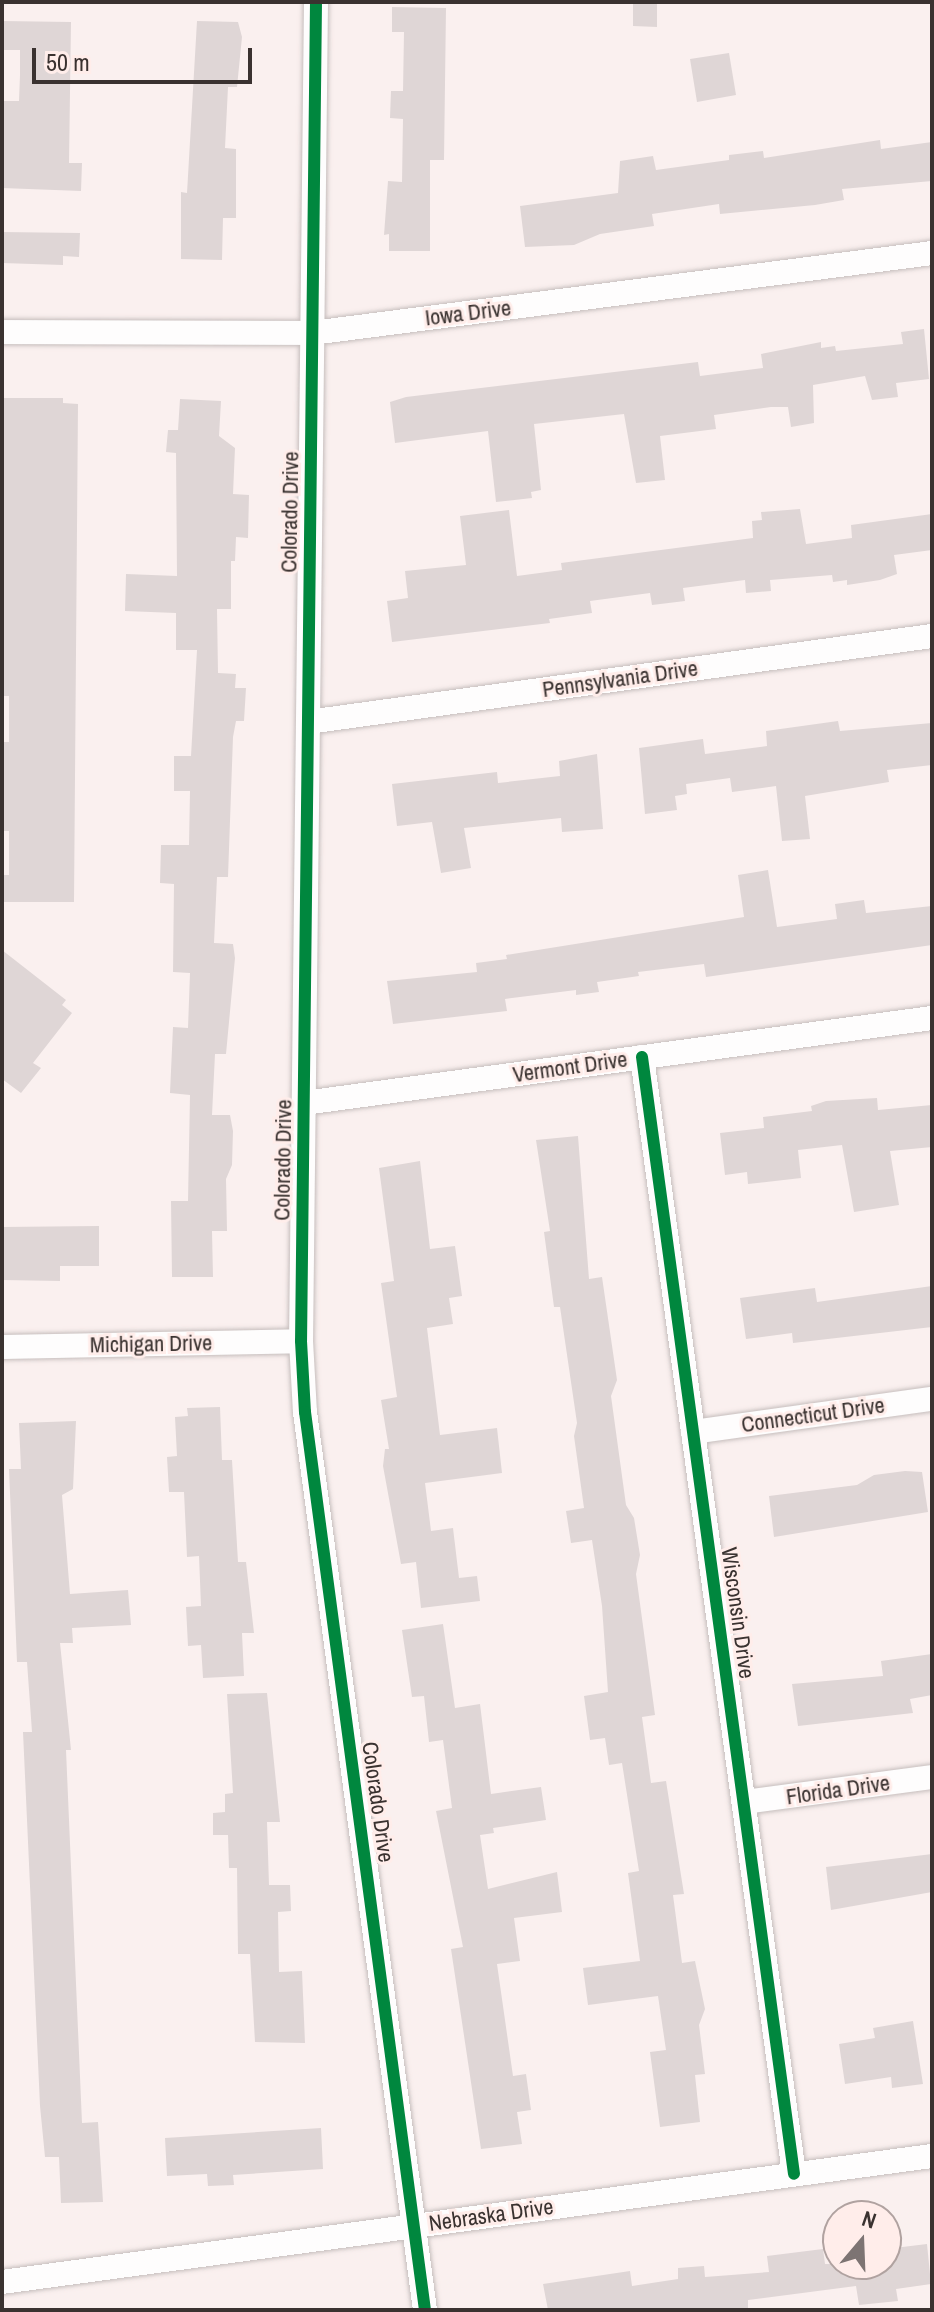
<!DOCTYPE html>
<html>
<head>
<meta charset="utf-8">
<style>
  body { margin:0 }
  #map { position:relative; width:934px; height:2312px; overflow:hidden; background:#faf0ef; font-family:"Archivo Narrow",sans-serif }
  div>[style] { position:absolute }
  .building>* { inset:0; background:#dfd6d6 }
  .roads { filter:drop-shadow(0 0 2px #c6bebd) drop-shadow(0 0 2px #c6bebd) }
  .minor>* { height:24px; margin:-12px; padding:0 12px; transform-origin:12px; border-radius:12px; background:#fefdfd }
  .cycleway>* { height:12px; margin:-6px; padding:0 6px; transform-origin:6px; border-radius:6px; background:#00873e }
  span { translate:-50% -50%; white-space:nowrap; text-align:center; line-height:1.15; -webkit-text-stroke:6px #ffedea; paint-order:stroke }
  .street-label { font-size:22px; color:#3a3230 }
  .frame { position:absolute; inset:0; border:4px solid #3a3230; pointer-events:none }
  .north { position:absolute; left:822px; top:2200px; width:80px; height:80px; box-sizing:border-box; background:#ffedea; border:2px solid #b0a2a0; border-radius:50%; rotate:19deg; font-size:22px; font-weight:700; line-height:32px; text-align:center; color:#3a3230 }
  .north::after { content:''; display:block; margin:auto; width:28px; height:36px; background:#7d7473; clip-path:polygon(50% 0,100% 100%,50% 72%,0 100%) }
  .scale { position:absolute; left:32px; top:48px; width:220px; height:36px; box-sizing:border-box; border:4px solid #3a3230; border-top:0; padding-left:10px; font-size:24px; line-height:28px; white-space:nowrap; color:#3a3230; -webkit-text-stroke:6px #ffedea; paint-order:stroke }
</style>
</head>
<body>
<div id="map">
  <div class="building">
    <i style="clip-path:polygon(633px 3px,657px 4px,657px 27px,633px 26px)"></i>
    <i style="clip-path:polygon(392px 7px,446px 8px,444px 160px,430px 160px,430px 251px,389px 251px,389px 234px,384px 235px,388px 181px,402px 182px,403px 119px,390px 118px,391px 91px,403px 91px,404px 32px,392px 32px)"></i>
    <i style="clip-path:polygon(2px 21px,71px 22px,69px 163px,82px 163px,81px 191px,2px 188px,2px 101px,19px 101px,20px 75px,20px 50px,2px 50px)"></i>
    <i style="clip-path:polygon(197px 21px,238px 22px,242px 37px,237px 87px,228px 87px,225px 148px,236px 149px,236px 218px,223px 218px,222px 260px,181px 259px,181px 192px,187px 193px)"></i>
    <i style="clip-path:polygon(729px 53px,736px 95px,697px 102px,690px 59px)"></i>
    <i style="clip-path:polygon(880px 140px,881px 149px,932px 142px,932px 181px,842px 189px,844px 200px,815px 205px,720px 214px,719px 204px,652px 214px,654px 226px,600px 234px,574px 245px,525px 247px,520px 206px,618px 193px,620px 161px,653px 156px,656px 170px,729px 160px,729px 155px,763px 151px,764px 158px)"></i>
    <i style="clip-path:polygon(2px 232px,80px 233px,79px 257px,63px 256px,63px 265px,2px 263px)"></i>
    <i style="clip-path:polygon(924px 329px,929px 379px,896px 383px,898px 397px,872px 400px,865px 376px,813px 385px,814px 423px,791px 427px,788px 407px,771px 407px,714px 415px,716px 429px,660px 436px,665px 480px,636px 483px,624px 414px,534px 424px,541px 490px,531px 492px,532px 498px,496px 502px,488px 431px,395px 443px,390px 402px,406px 397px,698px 362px,700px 376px,763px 368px,761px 354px,821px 342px,821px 348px,835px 346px,836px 351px,903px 344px,901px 332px)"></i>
    <i style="clip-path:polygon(2px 398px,63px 398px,63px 403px,78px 404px,74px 902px,2px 902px,2px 875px,9px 875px,9px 831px,2px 831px,2px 742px,9px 742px,9px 696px,2px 696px)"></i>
    <i style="clip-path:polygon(180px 399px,221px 401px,219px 436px,235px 448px,233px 494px,249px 495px,248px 538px,236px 537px,235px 561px,231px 561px,231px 609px,217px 609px,218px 673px,236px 674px,235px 688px,246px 688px,244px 721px,236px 721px,233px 737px,228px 877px,217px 877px,214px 943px,233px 944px,235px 958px,226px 1054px,215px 1054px,212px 1115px,230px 1115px,233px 1131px,232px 1165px,226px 1179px,227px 1231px,212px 1231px,213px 1277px,172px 1277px,171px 1201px,188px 1201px,190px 1095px,170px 1093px,173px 1027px,188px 1028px,190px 973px,173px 972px,174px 884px,160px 883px,161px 845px,189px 845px,190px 791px,174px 791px,174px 756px,191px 756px,197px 650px,176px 650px,176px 613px,125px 611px,126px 574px,177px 576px,176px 453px,166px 452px,168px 430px,178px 430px)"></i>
    <i style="clip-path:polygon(800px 509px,806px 544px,852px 538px,851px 525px,932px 514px,932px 550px,894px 555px,897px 574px,880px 580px,847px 585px,847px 580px,833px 582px,832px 575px,770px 580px,771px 591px,746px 593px,745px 580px,683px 588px,685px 601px,652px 605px,650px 593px,590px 601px,592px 613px,549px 619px,550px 623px,392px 642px,387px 601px,408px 598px,405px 571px,466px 565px,460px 516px,509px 510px,517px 576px,562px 570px,561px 563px,753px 538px,752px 521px,762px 520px,761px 512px)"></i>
    <i style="clip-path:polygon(838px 721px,840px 731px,932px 723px,932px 765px,887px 770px,889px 782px,805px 796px,810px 839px,782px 841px,776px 786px,732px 792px,730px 778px,686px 784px,687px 794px,675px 796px,677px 810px,645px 814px,639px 748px,703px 739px,705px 754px,767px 746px,766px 731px)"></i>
    <i style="clip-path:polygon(597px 754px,603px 829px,562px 832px,561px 818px,464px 828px,471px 868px,441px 873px,432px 822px,397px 826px,392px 784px,497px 772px,498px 783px,560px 776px,559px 761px)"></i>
    <i style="clip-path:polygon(768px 870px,777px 927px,837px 919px,835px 904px,864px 900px,866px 913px,932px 906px,932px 945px,706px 977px,704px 964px,638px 972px,639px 976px,597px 982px,599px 992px,576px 995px,576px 990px,505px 999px,507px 1011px,393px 1024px,387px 981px,477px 972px,476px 963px,507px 959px,506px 955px,744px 917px,738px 875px)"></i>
    <i style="clip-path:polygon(2px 950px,66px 1000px,62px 1005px,72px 1013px,33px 1063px,41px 1068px,21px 1093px,2px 1079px)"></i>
    <i style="clip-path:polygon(877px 1098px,878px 1110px,932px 1105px,932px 1147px,890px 1151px,899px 1205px,854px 1212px,842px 1145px,798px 1150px,801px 1178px,748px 1184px,747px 1172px,725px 1175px,720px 1133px,764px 1128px,763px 1117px,812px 1111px,811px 1106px,826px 1101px)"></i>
    <i style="clip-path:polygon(578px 1136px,589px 1279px,602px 1277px,617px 1380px,611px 1396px,626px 1505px,634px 1518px,640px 1555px,636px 1574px,655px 1715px,642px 1717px,651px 1783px,666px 1781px,684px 1894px,673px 1895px,682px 1963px,695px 1961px,705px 2009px,699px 2025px,705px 2074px,695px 2075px,700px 2122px,660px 2127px,650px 2052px,666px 2050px,658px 1996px,588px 2005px,583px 1968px,640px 1961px,628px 1873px,639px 1871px,622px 1763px,609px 1765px,605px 1738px,590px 1740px,584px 1696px,608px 1692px,602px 1606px,592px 1540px,571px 1543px,566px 1511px,584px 1508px,574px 1436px,577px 1423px,560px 1307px,554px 1307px,544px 1232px,550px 1231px,536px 1140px)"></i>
    <i style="clip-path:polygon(420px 1161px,430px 1249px,455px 1246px,462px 1296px,449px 1298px,453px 1324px,427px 1328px,440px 1435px,497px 1428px,502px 1473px,425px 1483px,431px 1531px,453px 1528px,459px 1578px,477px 1576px,480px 1601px,421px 1608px,416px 1562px,401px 1564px,383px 1466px,385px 1449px,389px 1449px,381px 1400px,397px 1397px,381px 1283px,394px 1281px,379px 1168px)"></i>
    <i style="clip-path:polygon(99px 1226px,99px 1266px,60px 1266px,60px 1281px,2px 1280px,2px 1227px)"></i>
    <i style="clip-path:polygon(932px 1286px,932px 1327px,793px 1343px,792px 1333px,746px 1339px,740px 1298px,815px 1288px,817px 1302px)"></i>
    <i style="clip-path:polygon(220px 1407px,222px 1460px,232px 1460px,238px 1562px,246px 1562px,254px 1633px,242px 1633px,244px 1676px,203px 1678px,201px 1645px,188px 1646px,186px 1607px,201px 1606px,199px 1556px,187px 1557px,184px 1492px,169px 1492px,167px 1457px,177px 1456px,175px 1417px,188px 1416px,187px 1408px)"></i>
    <i style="clip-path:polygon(76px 1421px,73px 1489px,62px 1495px,70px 1594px,128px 1590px,131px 1625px,72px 1628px,73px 1643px,60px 1643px,71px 1750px,66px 1750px,82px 2123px,98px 2122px,103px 2202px,61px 2203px,59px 2157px,45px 2157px,40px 2106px,23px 1732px,32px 1732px,27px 1662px,17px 1662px,9px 1469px,21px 1469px,19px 1423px)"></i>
    <i style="clip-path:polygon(905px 1471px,922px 1472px,928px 1512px,774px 1537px,769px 1496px,857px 1485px,874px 1475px)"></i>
    <i style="clip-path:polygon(443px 1624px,455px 1708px,480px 1704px,491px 1794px,541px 1787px,546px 1820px,493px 1828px,494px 1833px,480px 1835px,488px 1889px,557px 1872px,562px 1912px,514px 1918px,520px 1961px,497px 1964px,513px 2076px,526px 2074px,531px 2110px,517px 2112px,522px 2144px,481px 2149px,451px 1949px,463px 1947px,436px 1811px,452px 1808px,443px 1740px,429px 1742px,424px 1696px,412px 1697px,402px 1630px)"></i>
    <i style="clip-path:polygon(932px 1654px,932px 1695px,910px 1699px,913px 1713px,798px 1726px,792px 1684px,883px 1676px,881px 1661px)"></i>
    <i style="clip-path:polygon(267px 1693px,280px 1822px,267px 1822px,269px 1885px,290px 1885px,291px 1911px,278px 1912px,279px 1972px,302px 1971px,305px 2043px,255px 2042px,250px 1954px,238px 1954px,237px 1868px,229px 1868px,228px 1835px,213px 1835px,213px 1813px,225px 1812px,225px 1794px,233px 1793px,227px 1694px)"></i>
    <i style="clip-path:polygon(932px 1854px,932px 1892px,831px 1910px,826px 1867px)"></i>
    <i style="clip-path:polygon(913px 2021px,923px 2084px,892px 2088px,891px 2077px,845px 2084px,839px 2044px,875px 2038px,873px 2028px)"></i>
    <i style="clip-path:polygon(321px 2128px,323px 2169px,233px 2175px,234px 2185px,208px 2186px,207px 2174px,167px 2176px,165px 2138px)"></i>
    <i style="clip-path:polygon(927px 2244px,931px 2284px,896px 2289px,898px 2301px,859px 2305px,856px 2286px,748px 2300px,748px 2310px,548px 2310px,543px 2284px,630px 2271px,632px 2286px,678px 2279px,678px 2268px,704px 2266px,705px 2277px,769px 2272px,767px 2256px,823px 2249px,825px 2264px,886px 2264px,886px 2249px)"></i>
  </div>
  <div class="roads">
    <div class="minor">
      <i style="left:316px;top:2px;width:1339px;rotate:90.64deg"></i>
      <i style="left:301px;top:1341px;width:71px;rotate:86.8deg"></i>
      <i style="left:305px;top:1412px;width:906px;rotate:82.39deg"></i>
      <i style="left:2px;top:332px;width:310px;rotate:0.2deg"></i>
      <i style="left:312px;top:333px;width:625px;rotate:-7.35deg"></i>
      <i style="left:308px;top:722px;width:630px;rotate:-7.85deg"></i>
      <i style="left:642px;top:1057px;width:1127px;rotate:82.25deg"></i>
      <i style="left:304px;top:1103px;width:634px;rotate:-7.71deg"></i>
      <i style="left:2px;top:1347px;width:299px;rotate:-1.1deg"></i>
      <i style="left:693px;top:1432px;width:241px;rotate:-7.9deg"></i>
      <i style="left:744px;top:1802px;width:190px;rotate:-7.6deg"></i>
      <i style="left:2px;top:2282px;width:938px;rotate:-7.72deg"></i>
    </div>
  </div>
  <div class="cycleway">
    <i style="left:316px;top:2px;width:1339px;rotate:90.64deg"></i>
    <i style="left:301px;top:1341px;width:71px;rotate:86.8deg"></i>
    <i style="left:305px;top:1412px;width:906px;rotate:82.39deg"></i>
    <i style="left:642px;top:1057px;width:1127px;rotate:82.25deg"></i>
  </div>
  <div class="street-label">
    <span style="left:468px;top:313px;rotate:-7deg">Iowa Drive</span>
    <span style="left:290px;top:512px;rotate:-89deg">Colorado Drive</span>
    <span style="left:620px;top:679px;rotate:-8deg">Pennsylvania Drive</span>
    <span style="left:570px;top:1067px;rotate:-8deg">Vermont Drive</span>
    <span style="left:283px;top:1160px;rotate:-89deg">Colorado Drive</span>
    <span style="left:151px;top:1344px;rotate:-1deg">Michigan Drive</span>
    <span style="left:813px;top:1415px;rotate:-8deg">Connecticut Drive</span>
    <span style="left:738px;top:1613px;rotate:82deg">Wisconsin Drive</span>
    <span style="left:838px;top:1790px;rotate:-8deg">Florida Drive</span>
    <span style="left:378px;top:1802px;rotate:82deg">Colorado Drive</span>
    <span style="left:491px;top:2215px;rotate:-8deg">Nebraska Drive</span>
  </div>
  <div class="frame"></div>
  <div class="north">N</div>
  <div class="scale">50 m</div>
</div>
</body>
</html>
